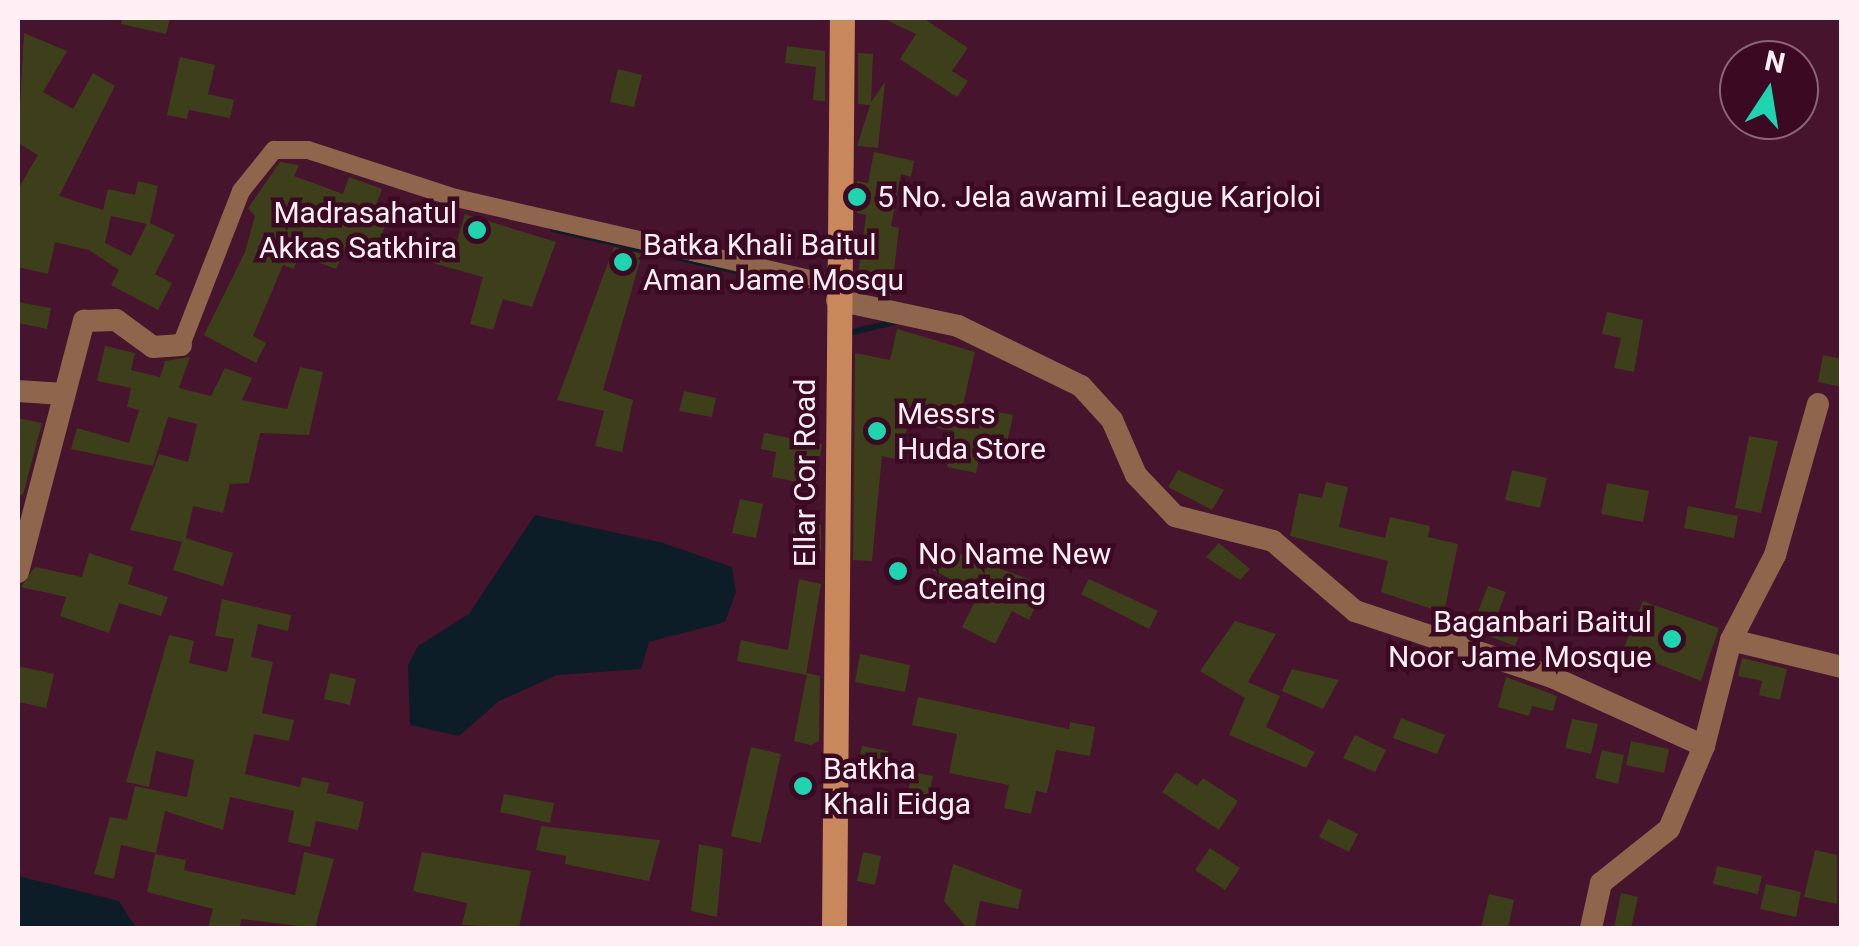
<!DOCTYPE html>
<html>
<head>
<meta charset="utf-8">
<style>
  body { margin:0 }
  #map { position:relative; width:1859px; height:946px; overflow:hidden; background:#46142c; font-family:Roboto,sans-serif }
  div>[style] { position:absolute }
  .water>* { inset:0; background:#0c1d27 }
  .stream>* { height:6px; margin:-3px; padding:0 3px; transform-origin:3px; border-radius:3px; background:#0c1d27 }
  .building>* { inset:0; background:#3c3f19 }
  .minor>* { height:18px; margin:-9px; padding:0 9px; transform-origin:9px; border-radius:9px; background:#8f664b }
  .tertiary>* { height:22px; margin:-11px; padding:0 11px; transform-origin:11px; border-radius:11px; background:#8f664b }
  .secondary>* { height:25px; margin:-12.5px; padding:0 12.5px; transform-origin:12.5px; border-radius:12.5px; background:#c9885c }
  .dots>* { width:28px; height:28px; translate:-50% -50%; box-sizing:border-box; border:5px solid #3b0922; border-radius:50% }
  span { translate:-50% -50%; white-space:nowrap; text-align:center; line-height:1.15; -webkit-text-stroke:9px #3b0922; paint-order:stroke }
  .poi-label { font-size:30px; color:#fdeff4 }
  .left { translate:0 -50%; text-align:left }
  .right { translate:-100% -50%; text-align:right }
  .street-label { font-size:30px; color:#fdeff4 }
  .frame { position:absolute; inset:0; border:20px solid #fdeff4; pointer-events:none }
  .north { position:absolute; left:1719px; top:40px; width:100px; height:100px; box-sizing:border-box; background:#3b0922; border:2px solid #896576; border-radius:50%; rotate:12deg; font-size:28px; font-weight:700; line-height:40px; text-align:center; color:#fdeff4 }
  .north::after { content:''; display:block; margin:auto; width:35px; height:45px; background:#1ed5b0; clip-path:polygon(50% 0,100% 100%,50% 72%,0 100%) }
</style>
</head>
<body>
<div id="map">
  <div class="water">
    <i style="clip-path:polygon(535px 515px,663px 543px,732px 567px,736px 592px,725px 622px,649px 642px,641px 669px,557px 675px,499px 701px,459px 736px,410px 725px,408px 665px,418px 646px,469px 614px)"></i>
    <i style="clip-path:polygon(18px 876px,119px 901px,136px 928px,18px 928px)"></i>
  </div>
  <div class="stream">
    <i style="left:553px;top:229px;width:188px;rotate:12.9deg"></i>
    <i style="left:848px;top:333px;width:52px;rotate:-13.2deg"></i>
  </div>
  <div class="building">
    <i style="clip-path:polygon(122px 18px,170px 18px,166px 34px,121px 24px)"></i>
    <i style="clip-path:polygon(882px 18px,923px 18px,968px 48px,952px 71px,968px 81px,957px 97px,900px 59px,916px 34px)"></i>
    <i style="clip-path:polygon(evenodd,24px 33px,67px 51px,43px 92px,73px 109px,93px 73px,115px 86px,59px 196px,103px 210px,108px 189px,135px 195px,138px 181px,158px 186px,150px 223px,175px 235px,155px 274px,172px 283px,158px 310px,111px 285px,119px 270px,89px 250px,55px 242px,48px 274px,18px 267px,18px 189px,38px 155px,18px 143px,24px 33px,111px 216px,147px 224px,131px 256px,105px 243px,111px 216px)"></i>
    <i style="clip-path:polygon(787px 46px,825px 51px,825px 101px,813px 100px,816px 67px,785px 63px)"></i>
    <i style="clip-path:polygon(858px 53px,873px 54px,871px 102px,885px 82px,878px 148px,857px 146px,870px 105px,858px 104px)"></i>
    <i style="clip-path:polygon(180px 57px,215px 65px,208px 94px,234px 100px,230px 118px,189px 110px,187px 119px,167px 115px)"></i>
    <i style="clip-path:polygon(618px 69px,642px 75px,634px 107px,610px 102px)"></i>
    <i style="clip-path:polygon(874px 152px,914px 161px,911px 177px,901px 174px,891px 226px,899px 228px,891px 296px,856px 289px,866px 215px,857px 213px,857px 181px,868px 183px)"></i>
    <i style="clip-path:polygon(280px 162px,299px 165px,294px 176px,343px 194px,349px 177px,382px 189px,375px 208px,390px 213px,376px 250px,349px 240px,336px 269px,299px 255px,294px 269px,283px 265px,253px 336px,266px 343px,256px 363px,204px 335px,245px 252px,255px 216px,248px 208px)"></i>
    <i style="clip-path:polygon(465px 214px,556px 242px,532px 307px,503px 299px,493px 330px,470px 324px,483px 277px,429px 262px,436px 238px,456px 244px)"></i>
    <i style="clip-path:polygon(614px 247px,642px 254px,603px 390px,633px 400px,622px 452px,595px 446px,604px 411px,557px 400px)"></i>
    <i style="clip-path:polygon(18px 302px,51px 308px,47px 329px,18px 323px)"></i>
    <i style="clip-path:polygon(1607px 312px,1643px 320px,1634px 372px,1614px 368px,1621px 338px,1602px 334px)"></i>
    <i style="clip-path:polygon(897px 329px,975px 352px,963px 405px,1013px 415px,1008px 439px,985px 434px,976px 473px,947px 467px,954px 431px,908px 423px,900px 460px,882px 456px,872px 561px,853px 560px,855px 353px,890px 360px)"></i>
    <i style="clip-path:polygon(105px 346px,135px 353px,131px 370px,160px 377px,165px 361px,190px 357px,179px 388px,211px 396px,225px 368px,252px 378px,242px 400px,287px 409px,300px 367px,323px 372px,309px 435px,260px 433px,249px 483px,230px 484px,223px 513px,193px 506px,186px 538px,233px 553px,223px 586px,173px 570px,182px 542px,130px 530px,159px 454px,188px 462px,197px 424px,168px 417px,153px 466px,71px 449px,77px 428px,129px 443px,139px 410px,127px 407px,131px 388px,97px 381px)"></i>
    <i style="clip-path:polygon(1823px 355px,1842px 359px,1842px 387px,1818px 382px)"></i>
    <i style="clip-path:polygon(684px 391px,716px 398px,712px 417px,679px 411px)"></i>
    <i style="clip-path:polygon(18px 418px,42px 423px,23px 495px,18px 494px)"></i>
    <i style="clip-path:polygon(764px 433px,822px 444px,816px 486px,772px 477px,776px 452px,761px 449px)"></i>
    <i style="clip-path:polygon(1749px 436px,1778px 441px,1761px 513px,1735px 508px)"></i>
    <i style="clip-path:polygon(1178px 470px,1224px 490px,1212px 510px,1168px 487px)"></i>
    <i style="clip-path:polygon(1512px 470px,1547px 478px,1540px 508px,1505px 500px)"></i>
    <i style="clip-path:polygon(1326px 482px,1348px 487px,1339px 527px,1385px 538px,1390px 517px,1430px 526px,1428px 537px,1458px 544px,1444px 613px,1381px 592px,1388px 561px,1290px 536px,1299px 493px,1322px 498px)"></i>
    <i style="clip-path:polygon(1607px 483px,1649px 491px,1643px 522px,1601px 514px)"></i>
    <i style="clip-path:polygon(740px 499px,763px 504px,756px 538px,732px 533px)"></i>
    <i style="clip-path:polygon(1688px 506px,1738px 516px,1734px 538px,1684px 528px)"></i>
    <i style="clip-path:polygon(796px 519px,821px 525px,821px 551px,790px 544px)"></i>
    <i style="clip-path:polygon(1219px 543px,1250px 569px,1240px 580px,1206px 557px)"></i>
    <i style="clip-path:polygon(941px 547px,1028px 579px,1042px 593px,1029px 620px,1012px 611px,995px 644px,962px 627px,979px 594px,933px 570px)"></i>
    <i style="clip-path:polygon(89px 553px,133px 567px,128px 584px,168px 597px,161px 616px,119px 603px,109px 633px,60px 616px,66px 597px,21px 587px,35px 567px,82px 577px)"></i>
    <i style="clip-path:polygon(799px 579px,821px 584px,806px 675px,737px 661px,741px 640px,788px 650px)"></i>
    <i style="clip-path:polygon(1089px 579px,1158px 611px,1149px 629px,1081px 594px)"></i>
    <i style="clip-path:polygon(1488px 586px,1506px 592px,1493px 626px,1475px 619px)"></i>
    <i style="clip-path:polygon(222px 599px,291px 615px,288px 631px,258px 624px,251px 657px,273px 662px,262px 713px,294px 720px,289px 741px,254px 734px,245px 774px,300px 787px,302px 777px,329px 783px,327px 793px,364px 802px,358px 830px,316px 821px,310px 847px,288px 842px,294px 811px,230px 797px,223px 830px,165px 811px,156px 853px,121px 845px,114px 879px,94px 874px,110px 817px,127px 820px,135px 786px,187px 797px,194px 760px,156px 751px,149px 787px,126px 782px,169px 635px,194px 641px,189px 663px,227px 672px,234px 639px,215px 636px)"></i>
    <i style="clip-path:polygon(1643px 601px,1719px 628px,1701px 681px,1623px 650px)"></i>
    <i style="clip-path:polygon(1499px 618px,1522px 627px,1515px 646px,1491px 637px)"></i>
    <i style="clip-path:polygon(1235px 621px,1276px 634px,1248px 682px,1280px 696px,1266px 727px,1315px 752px,1306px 768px,1229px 735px,1245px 698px,1200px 671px)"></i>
    <i style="clip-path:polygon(860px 654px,910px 665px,905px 692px,855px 682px)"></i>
    <i style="clip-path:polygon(1742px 658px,1787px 669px,1780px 700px,1759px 695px,1762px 681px,1738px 676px)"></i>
    <i style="clip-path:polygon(18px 666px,54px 674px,46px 708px,18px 702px)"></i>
    <i style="clip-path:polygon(1292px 669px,1339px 680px,1323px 709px,1282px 691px)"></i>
    <i style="clip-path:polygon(330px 673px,356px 679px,350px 705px,324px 699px)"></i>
    <i style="clip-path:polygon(807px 673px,820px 676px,819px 741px,811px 745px,794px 741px)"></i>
    <i style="clip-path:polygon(1506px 677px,1557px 696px,1553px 711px,1532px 706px,1529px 716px,1498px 707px)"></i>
    <i style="clip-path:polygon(918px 697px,1069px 729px,1070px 722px,1095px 727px,1090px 756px,1056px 750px,1047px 793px,1036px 791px,1031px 814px,1004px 808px,1009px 785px,949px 773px,957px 734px,912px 725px)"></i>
    <i style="clip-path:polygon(1401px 718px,1445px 735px,1437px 754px,1393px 738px)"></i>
    <i style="clip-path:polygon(1572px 719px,1598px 724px,1591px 754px,1565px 748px)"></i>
    <i style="clip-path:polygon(1355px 735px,1386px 750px,1375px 772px,1343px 758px)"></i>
    <i style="clip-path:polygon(1631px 741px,1669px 749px,1664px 773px,1626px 765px)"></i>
    <i style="clip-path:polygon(862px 746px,888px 751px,884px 773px,857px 767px)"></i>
    <i style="clip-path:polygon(751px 747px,781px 754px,761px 843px,731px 836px)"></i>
    <i style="clip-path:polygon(1602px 750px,1624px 755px,1618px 784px,1595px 778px)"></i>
    <i style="clip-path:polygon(912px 772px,933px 776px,928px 800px,907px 796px)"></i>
    <i style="clip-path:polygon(1176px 772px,1197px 786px,1203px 778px,1238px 801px,1219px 830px,1162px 792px)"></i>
    <i style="clip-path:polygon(504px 794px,554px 803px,550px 823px,500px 812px)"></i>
    <i style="clip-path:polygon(1328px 819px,1358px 834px,1349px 852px,1319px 837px)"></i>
    <i style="clip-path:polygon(541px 826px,660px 840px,649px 881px,565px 864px,566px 856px,536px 850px)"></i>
    <i style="clip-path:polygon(699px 844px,723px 849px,717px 917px,691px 911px)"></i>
    <i style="clip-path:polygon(1210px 848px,1240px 868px,1225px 890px,1195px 870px)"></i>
    <i style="clip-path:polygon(1815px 850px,1837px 855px,1837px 904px,1804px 897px)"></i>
    <i style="clip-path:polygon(304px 852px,334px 859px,315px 928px,241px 919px,240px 928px,208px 928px,213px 909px,147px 892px,155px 854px,186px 860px,184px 870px,295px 895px)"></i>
    <i style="clip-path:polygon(422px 852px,531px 871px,519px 928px,462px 925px,467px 903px,413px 891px)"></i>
    <i style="clip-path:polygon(863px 852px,881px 856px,875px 885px,857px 881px)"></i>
    <i style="clip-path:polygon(953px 864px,1022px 890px,1018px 909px,980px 901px,975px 928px,967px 928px,944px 901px)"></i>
    <i style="clip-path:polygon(1717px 866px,1762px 876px,1758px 894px,1713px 884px)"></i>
    <i style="clip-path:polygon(1766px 884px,1801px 892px,1796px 917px,1760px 909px)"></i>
    <i style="clip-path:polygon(1621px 893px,1638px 897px,1631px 928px,1614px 928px)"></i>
    <i style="clip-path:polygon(1489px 894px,1514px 900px,1508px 928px,1481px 928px)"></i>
  </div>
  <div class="minor">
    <i style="left:181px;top:345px;width:165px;rotate:-68.7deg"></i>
    <i style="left:241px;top:191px;width:53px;rotate:-51.2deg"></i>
    <i style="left:274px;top:150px;width:34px"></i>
    <i style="left:308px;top:150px;width:156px;rotate:18deg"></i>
    <i style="left:456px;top:198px;width:394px;rotate:12.9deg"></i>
  </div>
  <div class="tertiary">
    <i style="left:837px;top:300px;width:124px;rotate:12.1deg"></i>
    <i style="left:958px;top:326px;width:137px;rotate:26deg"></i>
    <i style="left:1081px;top:386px;width:46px;rotate:47.6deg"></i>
    <i style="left:1112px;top:420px;width:60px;rotate:66.4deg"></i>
    <i style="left:1136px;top:475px;width:57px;rotate:46.4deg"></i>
    <i style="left:1175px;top:516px;width:101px;rotate:14.3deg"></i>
    <i style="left:1273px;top:541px;width:108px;rotate:40.5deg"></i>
    <i style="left:1355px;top:611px;width:208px;rotate:18.5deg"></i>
    <i style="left:1552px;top:677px;width:167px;rotate:24.4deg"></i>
    <i style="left:1704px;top:746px;width:109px;rotate:-75.7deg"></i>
    <i style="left:1731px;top:640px;width:96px;rotate:-62.6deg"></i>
    <i style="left:1775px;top:555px;width:157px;rotate:-74.1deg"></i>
    <i style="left:18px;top:391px;width:45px;rotate:3.8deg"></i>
    <i style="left:18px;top:572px;width:260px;rotate:-75.3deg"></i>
    <i style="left:84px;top:321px;width:32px;rotate:-2deg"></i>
    <i style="left:116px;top:320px;width:46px;rotate:36.1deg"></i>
    <i style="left:153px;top:347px;width:28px;rotate:-4deg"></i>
    <i style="left:1731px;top:640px;width:114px;rotate:13.7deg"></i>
    <i style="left:1591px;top:928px;width:46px;rotate:-77.5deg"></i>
    <i style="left:1601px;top:883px;width:87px;rotate:-38.5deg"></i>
    <i style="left:1669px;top:829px;width:90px;rotate:-67.1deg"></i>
  </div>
  <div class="secondary">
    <i style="left:834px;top:928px;width:910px;rotate:-89.5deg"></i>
  </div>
  <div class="dots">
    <i style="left:857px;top:197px;background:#1ed5b0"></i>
    <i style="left:477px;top:230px;background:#1ed5b0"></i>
    <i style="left:623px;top:262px;background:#1ed5b0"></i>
    <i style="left:877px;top:431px;background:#1ed5b0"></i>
    <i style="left:898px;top:571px;background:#1ed5b0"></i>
    <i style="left:1672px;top:639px;background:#1ed5b0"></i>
    <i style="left:803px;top:786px;background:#1ed5b0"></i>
  </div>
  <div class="poi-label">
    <span class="left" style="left:877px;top:197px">5 No. Jela awami League Karjoloi</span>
    <span class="right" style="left:457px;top:230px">Madrasahatul<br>Akkas Satkhira</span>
    <span class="left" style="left:643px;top:262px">Batka Khali Baitul<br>Aman Jame Mosqu</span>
    <span class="left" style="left:897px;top:431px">Messrs<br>Huda Store</span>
    <span class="left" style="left:918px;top:571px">No Name New<br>Createing</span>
    <span class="right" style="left:1652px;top:639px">Baganbari Baitul<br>Noor Jame Mosque</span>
    <span class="left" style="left:823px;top:786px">Batkha<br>Khali Eidga</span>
  </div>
  <div class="street-label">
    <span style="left:805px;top:473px;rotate:-90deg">Ellar Cor Road</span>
  </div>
  <div class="frame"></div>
  <div class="north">N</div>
</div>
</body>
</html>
